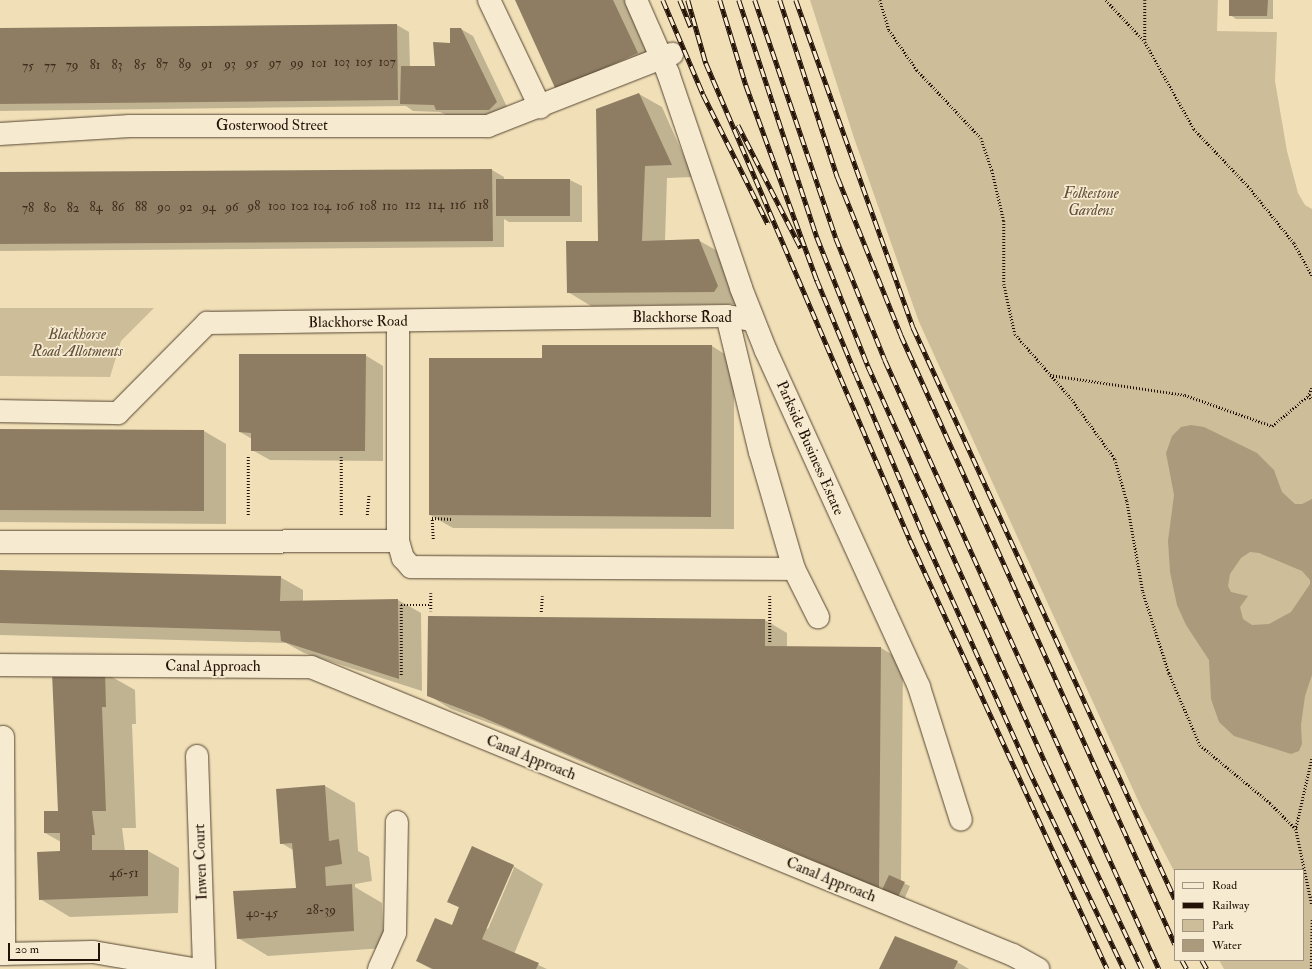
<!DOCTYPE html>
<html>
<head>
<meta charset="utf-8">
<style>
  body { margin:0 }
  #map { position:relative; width:1312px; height:969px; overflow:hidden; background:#f1e0b7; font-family:"IM FELL Double Pica",serif }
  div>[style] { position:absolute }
  .green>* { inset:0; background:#cebd99 }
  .water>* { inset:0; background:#ab9a7b }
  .shadow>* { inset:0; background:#0003 }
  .building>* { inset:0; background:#8e7d63 }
  .path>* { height:2.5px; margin-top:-1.25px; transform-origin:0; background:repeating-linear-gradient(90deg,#231107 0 1px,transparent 0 3px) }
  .roads { filter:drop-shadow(0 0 1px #564533) drop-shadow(0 0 1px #564533) }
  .minor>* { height:22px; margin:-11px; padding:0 11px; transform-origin:11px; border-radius:11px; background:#f6ebd0 }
  .rail>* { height:4.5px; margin-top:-2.25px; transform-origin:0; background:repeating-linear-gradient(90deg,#f6ebd0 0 9px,#231107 0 18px); box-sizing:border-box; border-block:1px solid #231107 }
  span { translate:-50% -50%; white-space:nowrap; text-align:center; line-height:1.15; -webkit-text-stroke:3.5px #f6ebd0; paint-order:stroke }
  .number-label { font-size:13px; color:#3e2c1e }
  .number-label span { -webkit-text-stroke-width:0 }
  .street-label { font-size:15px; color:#231107 }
  .park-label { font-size:15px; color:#5f4d3a; font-style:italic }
  .legend { position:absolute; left:1174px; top:869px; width:130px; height:92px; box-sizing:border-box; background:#f6ebd0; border:1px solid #a29480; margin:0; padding:5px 7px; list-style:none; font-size:12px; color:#231107 }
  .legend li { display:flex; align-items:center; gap:8px; height:20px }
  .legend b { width:20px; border:1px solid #a29480 }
  .scale { position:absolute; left:8px; top:943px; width:92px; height:18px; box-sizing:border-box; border:2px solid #231107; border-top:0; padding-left:5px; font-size:12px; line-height:14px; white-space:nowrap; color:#231107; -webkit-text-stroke:3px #f6ebd0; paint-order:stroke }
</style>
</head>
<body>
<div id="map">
  <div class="green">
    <i style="clip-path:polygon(810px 0,1218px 0,1217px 31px,1277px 32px,1275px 81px,1287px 151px,1298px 193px,1305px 205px,1312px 209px,1312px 969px,1224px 969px,1219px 960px,1303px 960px,1303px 870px,1175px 870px,1175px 873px,1141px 807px,919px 322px,854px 138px)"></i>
    <i style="clip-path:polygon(0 308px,154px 308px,121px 341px,110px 377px,0 376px)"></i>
  </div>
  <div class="water">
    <i style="clip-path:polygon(evenodd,1191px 425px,1204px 427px,1257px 453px,1274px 470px,1282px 492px,1295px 504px,1302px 504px,1312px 499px,1312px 675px,1305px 696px,1301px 725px,1302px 744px,1299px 751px,1291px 754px,1234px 736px,1219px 722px,1211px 699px,1209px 660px,1186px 625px,1177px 605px,1170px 572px,1168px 541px,1174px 495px,1166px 453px,1172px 436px,1181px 427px,1191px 425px,1250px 552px,1259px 553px,1302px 571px,1310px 580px,1310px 584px,1291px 612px,1269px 624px,1252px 625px,1243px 619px,1240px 607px,1248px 596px,1231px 592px,1228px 586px,1230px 574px,1241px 558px,1250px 552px)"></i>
  </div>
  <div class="shadow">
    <i style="clip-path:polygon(516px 0,630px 0,660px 66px,580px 102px,557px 89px)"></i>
    <i style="clip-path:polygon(1230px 0,1273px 0,1273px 19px,1236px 19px,1230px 15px)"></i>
    <i style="clip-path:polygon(397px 25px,409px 32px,410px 67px,436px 67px,461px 29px,473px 36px,508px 109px,502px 116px,449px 116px,440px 112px,413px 111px,406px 106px,0 111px,0 29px)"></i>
    <i style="clip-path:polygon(639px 94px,662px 107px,693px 177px,667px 178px,665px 241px,698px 240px,721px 253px,737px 304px,591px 306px,568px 292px,599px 242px)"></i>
    <i style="clip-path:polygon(492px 170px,504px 177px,504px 180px,570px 180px,582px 186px,582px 222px,509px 222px,504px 219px,504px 247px,0 251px,0 173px)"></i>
    <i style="clip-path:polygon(712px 346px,734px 360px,734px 529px,453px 528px,430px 515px,543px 359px)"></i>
    <i style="clip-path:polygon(365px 355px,383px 366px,383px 461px,270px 460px,252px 450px,252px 439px,240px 432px)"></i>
    <i style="clip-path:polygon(0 430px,204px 431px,226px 444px,226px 524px,0 522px)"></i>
    <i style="clip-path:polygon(0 571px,280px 577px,303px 590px,303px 601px,398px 600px,421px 613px,422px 691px,304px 653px,286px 643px,0 635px)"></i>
    <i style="clip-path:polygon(765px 620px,787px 633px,787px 647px,881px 648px,903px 661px,901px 882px,910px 886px,903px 902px,506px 729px,451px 709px,428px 695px)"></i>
    <i style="clip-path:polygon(105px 673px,135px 690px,136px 724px,132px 724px,136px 828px,122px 828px,125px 851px,148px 851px,179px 868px,178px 913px,70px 917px,40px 899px,61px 852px,61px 842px,45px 833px,59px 812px)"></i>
    <i style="clip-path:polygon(325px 786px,355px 803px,358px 851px,369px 857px,372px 881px,355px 884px,355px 887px,382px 903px,384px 948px,268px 956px,238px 938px,297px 889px,293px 850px,281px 843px)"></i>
    <i style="clip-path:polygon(evenodd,513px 866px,543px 884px,514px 954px,547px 969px,431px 969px,417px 961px,452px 926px,460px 908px,448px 902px,513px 866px,512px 868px,514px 868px,488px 929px,486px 928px,512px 868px)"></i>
    <i style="clip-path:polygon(957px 962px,969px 969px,880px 969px)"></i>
  </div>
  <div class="building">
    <i style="clip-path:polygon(515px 0,613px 0,638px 53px,556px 90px)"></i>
    <i style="clip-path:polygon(1229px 0,1268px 0,1267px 16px,1229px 16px)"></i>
    <i style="clip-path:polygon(397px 24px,398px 100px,0 104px,0 28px)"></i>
    <i style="clip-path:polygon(450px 28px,461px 28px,497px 102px,489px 110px,436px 110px,434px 105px,400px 104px,401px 66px,435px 66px,433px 42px,450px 43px)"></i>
    <i style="clip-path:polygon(639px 93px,672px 165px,645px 166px,642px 241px,699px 239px,718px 286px,714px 292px,567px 293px,566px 241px,598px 241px,596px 109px)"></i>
    <i style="clip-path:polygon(492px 169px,493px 241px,0 244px,0 172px)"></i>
    <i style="clip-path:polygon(496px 179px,570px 179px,570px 216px,496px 216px)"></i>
    <i style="clip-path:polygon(542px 345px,712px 345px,711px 517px,429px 515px,429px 358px,542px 358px)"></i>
    <i style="clip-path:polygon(239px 354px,366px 354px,365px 451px,251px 451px,251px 433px,239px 432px)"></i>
    <i style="clip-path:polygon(0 429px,204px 430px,204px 511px,0 510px)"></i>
    <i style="clip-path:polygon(0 570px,281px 576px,280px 601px,398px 599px,399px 679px,281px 641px,280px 631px,0 623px)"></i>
    <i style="clip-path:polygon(428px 616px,765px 619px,765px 650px,765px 646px,881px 647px,879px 889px,482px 717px,427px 696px)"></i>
    <i style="clip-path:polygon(105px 672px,106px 707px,102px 707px,106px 811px,92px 811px,95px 835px,92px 835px,92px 850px,148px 850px,148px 896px,39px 900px,37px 852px,60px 851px,60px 833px,44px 833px,44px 811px,58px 811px,52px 673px)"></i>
    <i style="clip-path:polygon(325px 785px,329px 841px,339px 839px,342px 864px,325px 867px,326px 886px,352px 884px,354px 931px,237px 939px,233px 891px,296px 888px,292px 843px,280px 844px,276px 789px)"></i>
    <i style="clip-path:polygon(472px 846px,514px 865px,482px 939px,539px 963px,536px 969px,433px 969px,416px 961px,435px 918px,452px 925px,459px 907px,447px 902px)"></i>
    <i style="clip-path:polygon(889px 875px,905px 882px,897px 899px,881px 892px)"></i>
    <i style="clip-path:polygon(895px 936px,958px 961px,954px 969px,879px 969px)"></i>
  </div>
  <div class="path">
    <i style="left:880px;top:0;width:31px;rotate:73deg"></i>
    <i style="left:889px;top:30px;width:49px;rotate:55deg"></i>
    <i style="left:917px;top:70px;width:93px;rotate:46.7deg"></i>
    <i style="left:981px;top:138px;width:34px;rotate:71deg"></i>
    <i style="left:992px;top:170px;width:52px;rotate:76.8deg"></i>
    <i style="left:1004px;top:221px;width:63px;rotate:90deg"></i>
    <i style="left:1004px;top:284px;width:51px;rotate:77.6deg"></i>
    <i style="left:1015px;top:334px;width:84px;rotate:48.9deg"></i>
    <i style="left:1070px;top:397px;width:77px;rotate:54deg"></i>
    <i style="left:1115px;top:459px;width:44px;rotate:74.1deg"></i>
    <i style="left:1127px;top:501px;width:92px;rotate:80deg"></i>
    <i style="left:1143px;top:592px;width:85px;rotate:72.2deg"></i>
    <i style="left:1169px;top:673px;width:78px;rotate:66.7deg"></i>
    <i style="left:1200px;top:745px;width:91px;rotate:39.6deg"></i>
    <i style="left:1270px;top:803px;width:37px;rotate:45deg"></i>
    <i style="left:1106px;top:0;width:57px;rotate:47.1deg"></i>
    <i style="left:1145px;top:42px;width:100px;rotate:60.6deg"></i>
    <i style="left:1194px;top:129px;width:79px;rotate:46.5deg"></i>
    <i style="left:1248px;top:186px;width:73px;rotate:51.1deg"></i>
    <i style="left:1294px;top:243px;width:38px;rotate:61deg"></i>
    <i style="left:1145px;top:0;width:41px;rotate:90deg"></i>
    <i style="left:1050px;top:375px;width:136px;rotate:8.4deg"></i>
    <i style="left:1185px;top:395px;width:92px;rotate:19.6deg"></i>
    <i style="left:1272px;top:426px;width:48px;rotate:-40deg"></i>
    <i style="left:1312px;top:388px;width:8px;rotate:113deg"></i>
    <i style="left:1309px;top:395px;width:6px;rotate:59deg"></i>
    <i style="left:248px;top:515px;width:59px;rotate:-90deg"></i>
    <i style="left:341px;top:515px;width:58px;rotate:-90deg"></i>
    <i style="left:367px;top:515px;width:21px;rotate:-85deg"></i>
    <i style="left:433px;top:539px;width:21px;rotate:-93deg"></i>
    <i style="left:432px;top:518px;width:20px;rotate:3deg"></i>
    <i style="left:431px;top:593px;width:18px;rotate:90deg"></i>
    <i style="left:770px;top:596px;width:47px;rotate:90deg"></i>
    <i style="left:541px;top:612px;width:16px;rotate:-86deg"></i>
    <i style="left:401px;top:675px;width:70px;rotate:-90deg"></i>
    <i style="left:401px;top:605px;width:30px"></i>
    <i style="left:1312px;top:759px;width:72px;rotate:102.9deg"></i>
    <i style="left:1296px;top:829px;width:78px;rotate:78.1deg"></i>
    <i style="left:1311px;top:969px;width:50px;rotate:-88.9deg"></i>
  </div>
  <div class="roads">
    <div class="minor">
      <i style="left:489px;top:0;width:119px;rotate:64.5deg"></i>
      <i style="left:636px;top:0;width:80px;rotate:66.3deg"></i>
      <i style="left:668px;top:73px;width:227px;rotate:71.2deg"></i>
      <i style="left:741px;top:288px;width:68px;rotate:68.4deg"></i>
      <i style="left:766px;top:351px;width:369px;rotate:65.5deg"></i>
      <i style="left:919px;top:687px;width:139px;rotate:72.5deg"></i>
      <i style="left:0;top:134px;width:130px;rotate:-3.5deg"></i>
      <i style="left:130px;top:126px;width:358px"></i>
      <i style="left:488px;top:126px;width:198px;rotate:-21.4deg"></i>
      <i style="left:727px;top:316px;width:140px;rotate:76.4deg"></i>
      <i style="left:760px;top:452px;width:122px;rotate:73.8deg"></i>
      <i style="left:794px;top:569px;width:54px;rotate:63.4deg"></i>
      <i style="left:398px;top:322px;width:219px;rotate:90deg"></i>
      <i style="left:398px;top:541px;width:18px;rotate:74deg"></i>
      <i style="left:403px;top:558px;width:12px;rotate:48deg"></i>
      <i style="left:411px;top:567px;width:383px;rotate:0.3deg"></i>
      <i style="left:0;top:411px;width:118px;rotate:1deg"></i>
      <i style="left:118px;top:413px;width:127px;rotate:-45.3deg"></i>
      <i style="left:207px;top:323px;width:520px;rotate:-0.77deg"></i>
      <i style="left:727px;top:316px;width:26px;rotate:9deg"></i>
      <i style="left:0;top:542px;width:398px;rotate:-0.1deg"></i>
      <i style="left:0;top:665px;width:311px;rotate:0.4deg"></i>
      <i style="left:311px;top:667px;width:759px;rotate:22.31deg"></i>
      <i style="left:1013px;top:955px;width:29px;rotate:29deg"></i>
      <i style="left:3px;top:737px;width:217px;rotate:89.7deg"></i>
      <i style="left:197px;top:756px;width:213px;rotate:88.1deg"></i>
      <i style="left:0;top:954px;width:93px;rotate:-1.2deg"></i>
      <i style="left:93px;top:952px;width:100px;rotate:9.7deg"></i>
      <i style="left:379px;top:969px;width:39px;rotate:-66deg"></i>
      <i style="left:395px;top:933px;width:111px;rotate:-89deg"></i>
    </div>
  </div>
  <div class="rail">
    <i style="left:663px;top:0;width:102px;rotate:66.9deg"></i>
    <i style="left:703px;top:94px;width:145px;rotate:63.4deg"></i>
    <i style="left:680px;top:0;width:29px;rotate:68deg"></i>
    <i style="left:688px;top:0;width:66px;rotate:74.1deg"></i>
    <i style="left:706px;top:63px;width:519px;rotate:66.84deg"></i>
    <i style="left:910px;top:540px;width:472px;rotate:65.3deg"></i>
    <i style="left:720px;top:0;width:89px;rotate:73deg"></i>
    <i style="left:746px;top:85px;width:208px;rotate:70deg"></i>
    <i style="left:817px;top:280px;width:100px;rotate:67.6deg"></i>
    <i style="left:855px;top:372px;width:176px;rotate:67.2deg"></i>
    <i style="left:923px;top:534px;width:259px;rotate:65.8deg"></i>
    <i style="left:1029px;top:770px;width:221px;rotate:64.5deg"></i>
    <i style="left:739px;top:0;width:250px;rotate:71.8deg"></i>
    <i style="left:817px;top:237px;width:139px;rotate:68.4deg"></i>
    <i style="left:868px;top:366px;width:438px;rotate:65.9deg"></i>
    <i style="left:1047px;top:766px;width:224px;rotate:64.9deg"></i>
    <i style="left:755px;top:0;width:251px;rotate:71.2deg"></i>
    <i style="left:836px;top:238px;width:131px;rotate:68.1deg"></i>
    <i style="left:885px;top:360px;width:668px;rotate:65.78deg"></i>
    <i style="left:780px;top:0;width:187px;rotate:72deg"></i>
    <i style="left:838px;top:178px;width:169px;rotate:68.1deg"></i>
    <i style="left:901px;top:335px;width:668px;rotate:65.78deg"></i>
    <i style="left:796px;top:0;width:347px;rotate:70.3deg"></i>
    <i style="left:913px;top:327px;width:629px;rotate:65.39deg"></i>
    <i style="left:738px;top:125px;width:138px;rotate:62.9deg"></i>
    <i style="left:1182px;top:960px;width:10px;rotate:61deg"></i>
    <i style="left:1202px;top:960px;width:10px;rotate:61deg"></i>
  </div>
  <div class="number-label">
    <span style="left:342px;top:62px">103</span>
    <span style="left:364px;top:62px">105</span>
    <span style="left:387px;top:62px">107</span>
    <span style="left:252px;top:63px">95</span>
    <span style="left:275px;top:63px">97</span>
    <span style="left:297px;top:63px">99</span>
    <span style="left:319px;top:63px">101</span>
    <span style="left:162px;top:64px">87</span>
    <span style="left:185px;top:64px">89</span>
    <span style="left:207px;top:64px">91</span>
    <span style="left:230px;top:64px">93</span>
    <span style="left:72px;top:65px">79</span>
    <span style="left:95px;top:65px">81</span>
    <span style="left:117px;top:65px">83</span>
    <span style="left:140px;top:65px">85</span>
    <span style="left:28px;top:66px">75</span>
    <span style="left:50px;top:66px">77</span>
    <span style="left:413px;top:205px">112</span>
    <span style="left:436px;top:205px">114</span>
    <span style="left:458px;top:205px">116</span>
    <span style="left:481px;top:205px">118</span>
    <span style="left:254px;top:206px">98</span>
    <span style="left:277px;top:206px">100</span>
    <span style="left:300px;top:206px">102</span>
    <span style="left:322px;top:206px">104</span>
    <span style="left:345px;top:206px">106</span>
    <span style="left:368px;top:206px">108</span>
    <span style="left:390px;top:206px">110</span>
    <span style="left:96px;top:207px">84</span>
    <span style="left:118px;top:207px">86</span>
    <span style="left:141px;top:207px">88</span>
    <span style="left:164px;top:207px">90</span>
    <span style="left:186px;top:207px">92</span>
    <span style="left:209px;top:207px">94</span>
    <span style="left:232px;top:207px">96</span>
    <span style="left:28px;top:208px">78</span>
    <span style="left:50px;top:208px">80</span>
    <span style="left:73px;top:208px">82</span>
    <span style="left:124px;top:873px">46-51</span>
    <span style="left:321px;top:910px">28-39</span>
    <span style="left:262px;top:913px">40-45</span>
  </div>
  <div class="street-label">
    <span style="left:272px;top:126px">Gosterwood Street</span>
    <span style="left:682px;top:318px">Blackhorse Road</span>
    <span style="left:358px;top:322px;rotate:-1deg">Blackhorse Road</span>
    <span style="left:810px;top:448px;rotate:66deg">Parkside Business Estate</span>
    <span style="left:213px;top:667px">Canal Approach</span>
    <span style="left:531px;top:758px;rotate:22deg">Canal Approach</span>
    <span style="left:201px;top:862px;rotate:-92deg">Inwen Court</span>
    <span style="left:831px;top:880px;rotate:22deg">Canal Approach</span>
  </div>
  <div class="park-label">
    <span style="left:1091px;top:202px">Folkestone<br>Gardens</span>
    <span style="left:77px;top:343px">Blackhorse<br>Road Allotments</span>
  </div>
  <ul class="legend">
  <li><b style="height:5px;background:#f6ebd0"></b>Road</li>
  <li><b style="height:5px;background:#231107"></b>Railway</li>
  <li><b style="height:11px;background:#cebd99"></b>Park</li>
  <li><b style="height:11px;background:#ab9a7b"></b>Water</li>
  </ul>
  <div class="scale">20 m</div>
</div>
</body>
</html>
